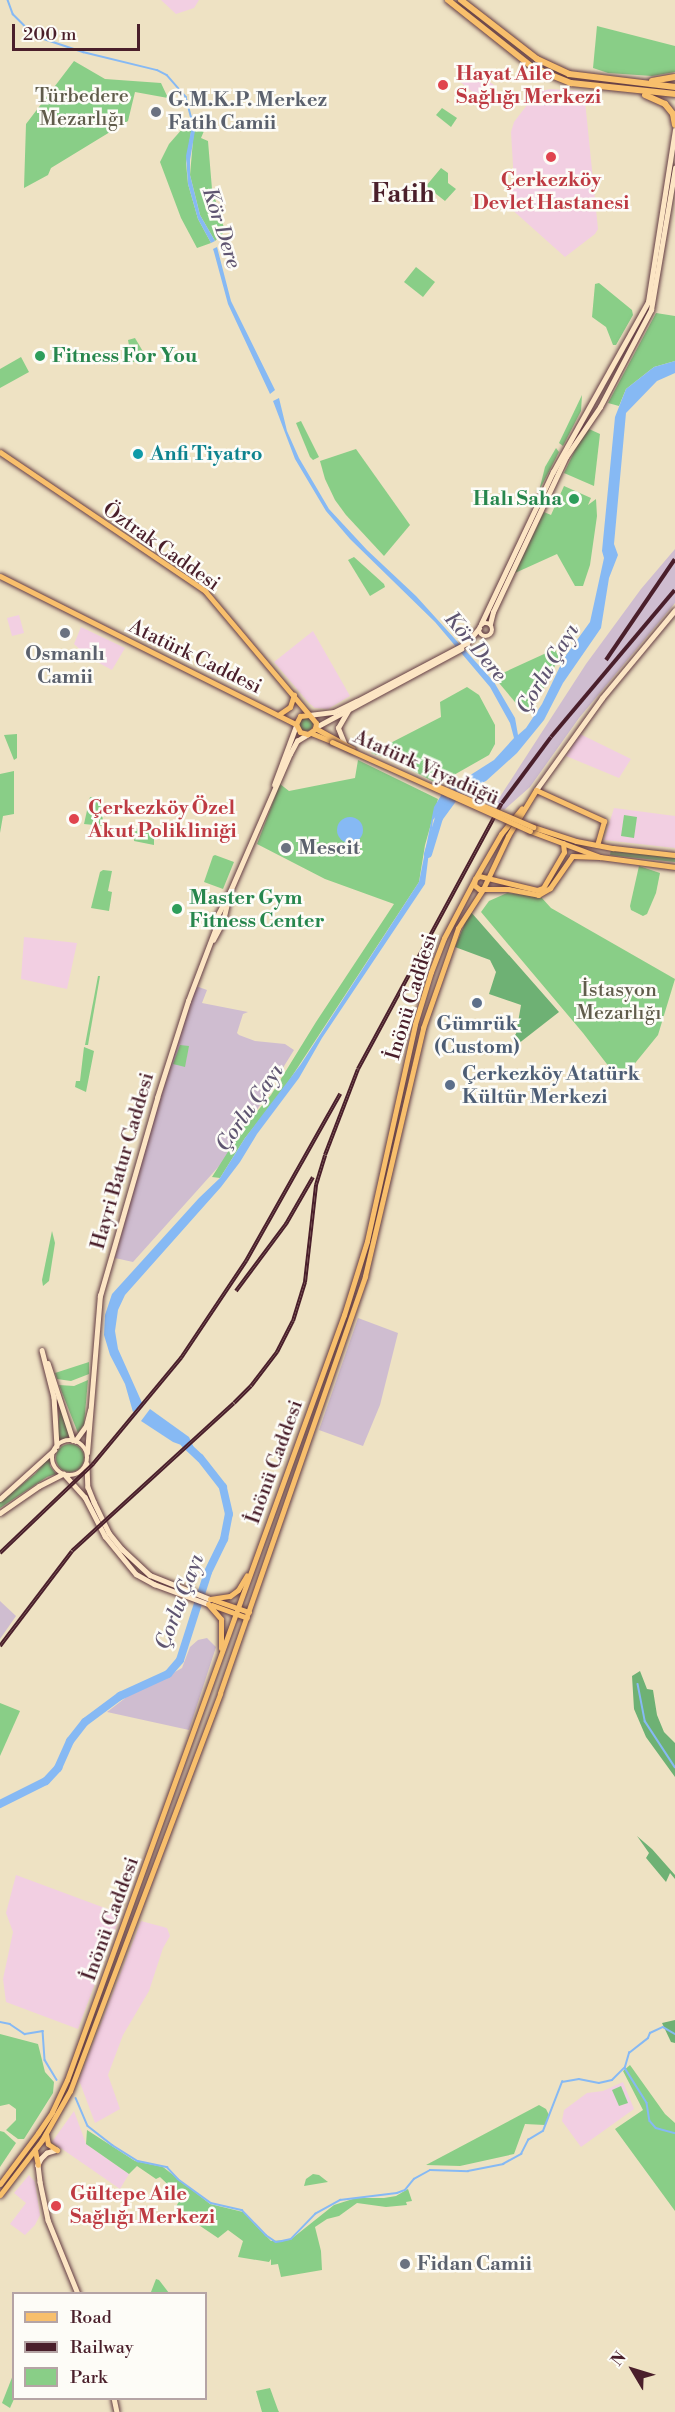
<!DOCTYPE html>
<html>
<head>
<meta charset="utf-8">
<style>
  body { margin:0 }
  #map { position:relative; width:675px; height:2412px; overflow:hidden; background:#eee2c3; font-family:"Libre Bodoni",serif }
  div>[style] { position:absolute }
  .built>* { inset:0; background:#f2cfe2 }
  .industrial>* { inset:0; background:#cfbdd0 }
  .green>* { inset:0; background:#89ce87 }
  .round { border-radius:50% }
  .forest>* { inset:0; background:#6eb174 }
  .water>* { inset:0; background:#86b9f4 }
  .stream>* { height:1.5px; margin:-0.75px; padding:0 0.75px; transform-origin:0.75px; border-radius:0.75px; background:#86b9f4 }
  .river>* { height:8px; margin:-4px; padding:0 4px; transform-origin:4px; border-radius:4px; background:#86b9f4 }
  .roads { filter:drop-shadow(0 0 2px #633c42) drop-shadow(0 0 2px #633c42) }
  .secondary>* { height:4.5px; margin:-2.25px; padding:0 2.25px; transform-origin:2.25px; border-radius:2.25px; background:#fce5c4 }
  .secondary>.ring { margin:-2.25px; padding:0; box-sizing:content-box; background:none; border:4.5px solid #fce5c4; border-radius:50% }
  .primary>* { height:5px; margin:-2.5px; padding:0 2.5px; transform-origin:2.5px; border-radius:2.5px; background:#f8bf6c }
  .highway>* { height:6px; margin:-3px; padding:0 3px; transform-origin:3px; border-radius:3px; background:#f8bf6c }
  .rail>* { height:4px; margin-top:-2px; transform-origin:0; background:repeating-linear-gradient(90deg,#fdfcf7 0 4.5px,#4a1f2b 0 9px); box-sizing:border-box; border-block:2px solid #4a1f2b }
  .bridges { filter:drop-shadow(0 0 2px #633c42) drop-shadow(0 0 2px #633c42) }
  .primary-bridge>* { height:5px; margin:-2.5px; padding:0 2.5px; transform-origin:2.5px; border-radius:2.5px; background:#f8bf6c }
  .dots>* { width:16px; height:16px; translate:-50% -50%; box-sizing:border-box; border:3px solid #fdfcf7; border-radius:50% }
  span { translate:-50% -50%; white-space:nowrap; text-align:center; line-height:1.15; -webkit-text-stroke:5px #fdfcf7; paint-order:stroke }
  .health-label { font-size:20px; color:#be3a42; font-weight:700 }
  .left { translate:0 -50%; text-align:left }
  .park-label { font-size:20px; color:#605c4b }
  .worship-label { font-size:20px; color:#5b616d; font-weight:700 }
  .leisure-label { font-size:20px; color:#27864d; font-weight:700 }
  .right { translate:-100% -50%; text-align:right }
  .culture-label { font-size:20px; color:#0d838f; font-weight:700 }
  .street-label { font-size:20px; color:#4a1f2b }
  .service-label { font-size:20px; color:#4e5e75; font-weight:700 }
  .water-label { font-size:21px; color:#5f5571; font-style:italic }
  .district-label { font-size:26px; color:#4a1f2b; font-weight:700 }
  .legend { position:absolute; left:12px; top:2292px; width:195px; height:108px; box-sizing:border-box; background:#fdfcf7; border:2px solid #b5a4a5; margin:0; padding:8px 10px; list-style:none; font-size:18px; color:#4a1f2b }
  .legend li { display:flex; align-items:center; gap:12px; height:30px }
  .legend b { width:30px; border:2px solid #b5a4a5 }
  .north { position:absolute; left:603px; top:2340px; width:60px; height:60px; -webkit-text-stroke:4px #fdfcf7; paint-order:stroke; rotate:308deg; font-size:16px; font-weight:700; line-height:24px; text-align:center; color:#4a1f2b }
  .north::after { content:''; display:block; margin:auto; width:21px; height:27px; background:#4a1f2b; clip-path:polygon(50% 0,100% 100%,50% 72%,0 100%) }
  .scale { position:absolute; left:12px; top:24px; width:128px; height:27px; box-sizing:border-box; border:3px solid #4a1f2b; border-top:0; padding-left:8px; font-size:18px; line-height:21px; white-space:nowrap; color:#4a1f2b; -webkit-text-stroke:4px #fdfcf7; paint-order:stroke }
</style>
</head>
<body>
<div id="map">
  <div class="built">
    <i style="clip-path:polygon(161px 0,199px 0,194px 8px,176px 14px)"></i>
    <i style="clip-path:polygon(468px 67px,494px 85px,494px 90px,487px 99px,482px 100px,458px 80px)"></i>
    <i style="clip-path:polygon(550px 89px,584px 91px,598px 229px,595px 234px,565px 257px,507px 205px,514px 182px,511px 132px,514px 122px,537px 92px)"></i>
    <i style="clip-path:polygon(19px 615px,24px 633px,12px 636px,7px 618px)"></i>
    <i style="clip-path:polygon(81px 627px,125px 648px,112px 670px,88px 657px,74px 644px)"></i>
    <i style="clip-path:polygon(313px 631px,350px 696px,328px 709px,315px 708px,309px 703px,274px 662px)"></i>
    <i style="clip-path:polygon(580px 734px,631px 759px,619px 778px,566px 756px)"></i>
    <i style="clip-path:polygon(614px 808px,675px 816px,675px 848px,604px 840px)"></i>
    <i style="clip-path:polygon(24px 937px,77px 943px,67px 989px,21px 979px)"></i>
    <i style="clip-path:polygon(16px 1875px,121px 1914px,78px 2029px,6px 2002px,3px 1979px,13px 1932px,6px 1913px)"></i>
    <i style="clip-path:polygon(141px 1921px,167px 1928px,170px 1936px,163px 1948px,149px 1991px,123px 2035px,108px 2075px,120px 2109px,95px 2123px,79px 2080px)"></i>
    <i style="clip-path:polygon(623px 2082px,634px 2109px,581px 2147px,562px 2121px,564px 2110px,587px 2093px,603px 2091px)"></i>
    <i style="clip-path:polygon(74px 2111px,86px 2144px,129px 2174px,120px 2189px,52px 2142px)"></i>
    <i style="clip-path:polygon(29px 2175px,35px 2182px,40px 2215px,35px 2225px,25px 2235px,10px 2224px,26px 2203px,14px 2193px)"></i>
  </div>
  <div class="industrial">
    <i style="clip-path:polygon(675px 549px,675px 603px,579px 718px,530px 787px,504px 810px,494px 806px,586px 664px,641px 589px)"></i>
    <i style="clip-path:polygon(196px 986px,207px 990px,202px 1003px,248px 1012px,243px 1014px,237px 1033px,239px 1035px,255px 1041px,285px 1044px,294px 1050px,229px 1155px,133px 1262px,115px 1258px,147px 1141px)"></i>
    <i style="clip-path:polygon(358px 1318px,398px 1333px,380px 1405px,363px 1446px,319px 1430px)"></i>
    <i style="clip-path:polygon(0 1601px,16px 1616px,0 1639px)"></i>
    <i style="clip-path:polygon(207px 1638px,216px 1647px,189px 1730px,107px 1712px,150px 1679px,173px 1673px,182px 1668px,190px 1647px,198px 1640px)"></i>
  </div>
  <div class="green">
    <i style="clip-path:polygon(597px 26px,675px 46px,675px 72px,652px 76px,608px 73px,593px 68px)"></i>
    <i style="clip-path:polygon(74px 61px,105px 79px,161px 83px,168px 98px,135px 92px,128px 121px,51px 168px,48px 175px,24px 188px,26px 124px)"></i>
    <i style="clip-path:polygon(442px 108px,457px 118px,451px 127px,436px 115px)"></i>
    <i style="clip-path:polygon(198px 114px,204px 131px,201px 138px,208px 141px,212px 189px,225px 231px,215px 241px,200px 215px,190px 175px,195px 117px)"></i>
    <i style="clip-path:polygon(190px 120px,192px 126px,186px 163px,188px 184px,198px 219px,211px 243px,197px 248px,181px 218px,160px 162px,169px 144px)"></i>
    <i style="clip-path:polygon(441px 168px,448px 173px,448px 183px,456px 189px,445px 201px,426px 186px)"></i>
    <i style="clip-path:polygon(416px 267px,435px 282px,423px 297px,404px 282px)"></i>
    <i style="clip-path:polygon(599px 283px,632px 310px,633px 315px,616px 345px,613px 345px,606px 327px,592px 317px,595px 284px)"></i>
    <i style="clip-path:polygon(656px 313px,675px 316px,675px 361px,654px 367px,626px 389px,619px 406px,608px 403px)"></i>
    <i style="clip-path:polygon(135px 338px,148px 360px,148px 361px,132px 362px,128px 340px)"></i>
    <i style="clip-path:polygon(21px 357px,29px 372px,0 388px,0 369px)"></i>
    <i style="clip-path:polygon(582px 395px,581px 411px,563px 446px,559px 443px)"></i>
    <i style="clip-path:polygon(301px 421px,319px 457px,313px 460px,310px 457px,296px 423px)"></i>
    <i style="clip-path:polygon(589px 429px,600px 434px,594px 486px,564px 473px,577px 446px)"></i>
    <i style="clip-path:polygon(556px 448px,559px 452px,539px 491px,545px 467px)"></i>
    <i style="clip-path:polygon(356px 449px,410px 525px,384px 556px,346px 515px,335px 500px,325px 479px,320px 461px)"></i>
    <i style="clip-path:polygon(564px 486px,591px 498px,588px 505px,596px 499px,597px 516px,590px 565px,583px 586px,575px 586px,557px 554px,515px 573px,544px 512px,551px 515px)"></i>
    <i style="clip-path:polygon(354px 557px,384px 584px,385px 587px,370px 596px,348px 560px)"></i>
    <i style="clip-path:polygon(555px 649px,559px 658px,541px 693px,525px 714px,494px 677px)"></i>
    <i style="clip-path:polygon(467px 687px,479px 695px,495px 725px,495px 744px,489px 755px,438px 784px,390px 759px,371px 753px,441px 717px,440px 702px)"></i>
    <i class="round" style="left:299px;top:717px;width:14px;height:14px"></i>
    <i style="clip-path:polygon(17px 734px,17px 758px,14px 760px,4px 735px)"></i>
    <i style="clip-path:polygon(358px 760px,438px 799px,425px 845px,419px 882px,281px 1093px,245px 1138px,220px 1178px,212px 1177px,243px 1128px,271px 1095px,316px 1022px,394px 904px,325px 879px,257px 844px,280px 784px,289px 791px,355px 778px)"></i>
    <i style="clip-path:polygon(14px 771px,14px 814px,3px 816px,0 833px,0 774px)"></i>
    <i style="clip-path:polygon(90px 797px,99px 798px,104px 826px,84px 824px)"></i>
    <i style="clip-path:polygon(624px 815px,637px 817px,634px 838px,621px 836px)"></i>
    <i style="clip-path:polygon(136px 828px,154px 833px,154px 845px,134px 841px)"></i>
    <i style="clip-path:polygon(611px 849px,675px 856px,675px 862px,610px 855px)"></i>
    <i style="clip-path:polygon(215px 855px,234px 862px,223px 889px,204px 882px,213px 856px)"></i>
    <i style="clip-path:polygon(639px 866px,660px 873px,656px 893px,647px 914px,643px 916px,631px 910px,630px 906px)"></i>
    <i style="clip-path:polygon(103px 870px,112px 871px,108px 891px,112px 892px,109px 911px,91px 908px,100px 872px)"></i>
    <i style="clip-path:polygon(507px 893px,541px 897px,551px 908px,675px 979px,658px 1035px,623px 1078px,613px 1072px,583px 1033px,481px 912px,489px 901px)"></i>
    <i style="clip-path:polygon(98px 976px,100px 976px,88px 1045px,85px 1045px)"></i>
    <i style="clip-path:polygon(180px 1045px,189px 1046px,185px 1067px,173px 1064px)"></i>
    <i style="clip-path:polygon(84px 1047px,94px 1051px,86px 1092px,75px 1087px,76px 1081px,80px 1081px)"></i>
    <i style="clip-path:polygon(52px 1231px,55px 1243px,49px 1281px,43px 1286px,42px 1280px)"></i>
    <i style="clip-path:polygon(89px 1362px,89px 1374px,71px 1381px,57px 1379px,55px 1373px)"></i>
    <i style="clip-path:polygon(88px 1380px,84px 1424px,78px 1433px,59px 1385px,74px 1386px)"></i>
    <i style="clip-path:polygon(60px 1407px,71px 1436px,57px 1441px)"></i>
    <i class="round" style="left:56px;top:1444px;width:28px;height:28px"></i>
    <i style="clip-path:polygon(50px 1456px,50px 1466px,56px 1474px,47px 1477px,0 1508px,0 1502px,35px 1474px)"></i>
    <i style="clip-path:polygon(0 1703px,20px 1711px,0 1756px)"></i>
    <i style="clip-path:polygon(0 2034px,38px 2044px,45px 2072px,54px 2082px,53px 2093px,24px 2139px,18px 2139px,6px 2130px,16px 2120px,16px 2109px,9px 2104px,0 2106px)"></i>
    <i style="clip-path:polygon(630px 2065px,665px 2114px,675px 2123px,675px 2211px,615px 2129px,643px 2110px,623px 2071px)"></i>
    <i style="clip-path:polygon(621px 2086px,628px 2103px,619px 2106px,612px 2090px)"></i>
    <i style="clip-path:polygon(539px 2105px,546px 2109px,549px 2115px,545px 2125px,525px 2124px,514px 2154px,460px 2166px,426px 2165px)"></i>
    <i style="clip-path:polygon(87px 2130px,135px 2161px,163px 2167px,210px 2204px,243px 2212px,271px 2241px,290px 2240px,334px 2205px,356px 2198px,384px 2198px,396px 2196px,408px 2189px,412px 2201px,406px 2202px,407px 2205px,386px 2207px,357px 2203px,339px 2216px,327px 2219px,315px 2227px,321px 2251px,322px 2270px,281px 2277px,278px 2264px,271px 2265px,271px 2259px,269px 2262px,238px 2257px,243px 2241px,228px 2230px,218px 2238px,175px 2209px,181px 2197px,160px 2177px,156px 2179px,137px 2166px,129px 2174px,86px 2144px)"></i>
    <i style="clip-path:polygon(0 2131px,4px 2132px,16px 2143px,0 2167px)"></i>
    <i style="clip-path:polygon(313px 2174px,319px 2175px,328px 2182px,304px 2186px,306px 2179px)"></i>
    <i style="clip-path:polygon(156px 2279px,159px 2280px,169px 2293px,151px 2292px)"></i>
    <i style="clip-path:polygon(13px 2375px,14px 2399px,10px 2408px,2px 2403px)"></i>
    <i style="clip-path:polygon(270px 2388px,278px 2410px,279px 2412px,262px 2412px,256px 2391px)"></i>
  </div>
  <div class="forest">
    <i style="clip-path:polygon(470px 911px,559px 1012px,518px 1044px,512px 1037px,516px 1034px,521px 1005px,489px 994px,496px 972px,490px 960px,455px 947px)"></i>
    <i style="clip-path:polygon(640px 1671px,647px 1689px,653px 1690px,657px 1715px,664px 1732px,675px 1743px,675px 1777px,646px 1737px,634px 1709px,632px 1676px)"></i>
    <i style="clip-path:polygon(637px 1836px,652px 1849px,675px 1875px,675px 1879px,670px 1873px,666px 1882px,646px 1858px,649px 1853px)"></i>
    <i style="clip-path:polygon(675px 2020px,675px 2043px,671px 2042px,662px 2023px)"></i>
  </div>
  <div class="water">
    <i style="clip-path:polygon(194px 114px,196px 125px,190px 160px,190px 175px,200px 215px,215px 241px,211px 243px,198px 219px,188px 184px,186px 156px,192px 126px,190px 120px)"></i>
    <i style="clip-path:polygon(217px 247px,231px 301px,275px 390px,270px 394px,228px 304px,214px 252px,213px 249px)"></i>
    <i style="clip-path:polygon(675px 361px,675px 373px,657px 381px,626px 413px,614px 544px,618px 555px,609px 578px,601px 628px,563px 683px,544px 720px,517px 753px,486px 781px,459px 793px,450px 788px,494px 760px,514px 738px,510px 723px,490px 687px,435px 622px,350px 539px,326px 511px,295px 459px,273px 401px,279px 398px,287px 431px,299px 458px,329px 509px,367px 550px,416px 596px,494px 682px,515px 718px,518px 735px,526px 728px,542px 704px,564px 658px,590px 622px,604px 558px,602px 551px,615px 417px,626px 389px,654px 367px)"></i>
    <i style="clip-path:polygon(442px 794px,449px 799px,433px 820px,425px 884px,322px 1038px,299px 1078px,257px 1134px,240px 1162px,221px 1187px,125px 1295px,118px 1310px,115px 1331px,118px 1349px,143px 1405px,133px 1412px,125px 1384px,110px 1355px,104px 1335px,105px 1315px,112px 1294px,199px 1198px,220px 1178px,245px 1138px,301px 1064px,419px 882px,434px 807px)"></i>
    <i class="round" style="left:337px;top:817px;width:26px;height:26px"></i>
    <i style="clip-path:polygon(150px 1409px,189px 1437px,195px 1450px,173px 1442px,141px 1421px)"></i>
  </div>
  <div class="stream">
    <i style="left:8px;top:0;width:15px;rotate:70deg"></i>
    <i style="left:13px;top:14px;width:31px;rotate:45deg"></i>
    <i style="left:35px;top:36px;width:51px;rotate:18.4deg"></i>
    <i style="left:83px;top:52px;width:76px;rotate:13.7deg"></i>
    <i style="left:157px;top:70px;width:11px;rotate:27deg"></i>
    <i style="left:167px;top:75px;width:29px;rotate:49deg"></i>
    <i style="left:186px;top:97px;width:23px;rotate:75deg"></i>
    <i style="left:638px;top:1684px;width:38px;rotate:79deg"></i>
    <i style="left:645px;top:1721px;width:55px;rotate:56.9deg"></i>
    <i style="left:0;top:2022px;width:10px;rotate:11deg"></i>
    <i style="left:10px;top:2024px;width:18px;rotate:34deg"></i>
    <i style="left:25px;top:2034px;width:18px;rotate:-9deg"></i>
    <i style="left:43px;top:2031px;width:29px;rotate:86deg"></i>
    <i style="left:45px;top:2060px;width:23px;rotate:59deg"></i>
    <i style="left:625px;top:2068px;width:41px;rotate:57.8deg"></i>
    <i style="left:647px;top:2103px;width:18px;rotate:81deg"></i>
    <i style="left:650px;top:2121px;width:9px;rotate:49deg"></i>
    <i style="left:656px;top:2128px;width:20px;rotate:15deg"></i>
    <i style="left:76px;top:2098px;width:30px;rotate:67deg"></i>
    <i style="left:88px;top:2126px;width:31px;rotate:38deg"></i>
    <i style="left:112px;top:2145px;width:31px;rotate:32deg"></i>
    <i style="left:138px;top:2161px;width:30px;rotate:12deg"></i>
    <i style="left:167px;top:2167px;width:16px;rotate:47deg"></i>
    <i style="left:178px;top:2179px;width:41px;rotate:36deg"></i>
    <i style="left:211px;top:2203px;width:32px;rotate:13deg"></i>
    <i style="left:242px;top:2210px;width:35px;rotate:46deg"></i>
    <i style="left:266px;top:2235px;width:12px;rotate:35deg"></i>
    <i style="left:276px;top:2242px;width:6px;rotate:-9deg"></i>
    <i style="left:282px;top:2241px;width:9px;rotate:-13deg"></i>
    <i style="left:291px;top:2239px;width:35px;rotate:-46deg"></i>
    <i style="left:315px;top:2214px;width:29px;rotate:-29deg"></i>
    <i style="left:340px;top:2200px;width:57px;rotate:-7deg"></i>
    <i style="left:397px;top:2193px;width:9px;rotate:-21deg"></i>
    <i style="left:405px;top:2190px;width:14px;rotate:-51deg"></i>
    <i style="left:414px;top:2179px;width:18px;rotate:-29deg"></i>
    <i style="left:430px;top:2170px;width:38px;rotate:2deg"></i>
    <i style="left:468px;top:2171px;width:36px;rotate:-11deg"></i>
    <i style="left:503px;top:2164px;width:21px;rotate:-29deg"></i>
    <i style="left:521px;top:2154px;width:16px;rotate:-63deg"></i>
    <i style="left:528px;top:2140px;width:17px;rotate:-31deg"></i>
    <i style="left:543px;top:2131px;width:53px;rotate:-68.8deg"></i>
    <i style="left:562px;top:2082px;width:17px;rotate:-10deg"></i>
    <i style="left:579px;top:2079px;width:20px;rotate:11deg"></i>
    <i style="left:599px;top:2083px;width:13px;rotate:-13deg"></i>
    <i style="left:612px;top:2080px;width:18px;rotate:-45deg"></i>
    <i style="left:625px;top:2067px;width:15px;rotate:-74deg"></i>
    <i style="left:629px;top:2053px;width:24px;rotate:-38deg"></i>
    <i style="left:648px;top:2038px;width:5px;rotate:-68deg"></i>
    <i style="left:650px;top:2033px;width:14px;rotate:-25deg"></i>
    <i style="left:663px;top:2027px;width:14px;rotate:30deg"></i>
  </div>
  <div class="river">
    <i style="left:428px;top:854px;width:38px;rotate:-73deg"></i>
    <i style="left:439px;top:818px;width:31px;rotate:-54deg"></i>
    <i style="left:0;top:1804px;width:51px;rotate:-26.6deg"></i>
    <i style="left:46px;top:1781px;width:18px;rotate:-47deg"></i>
    <i style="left:58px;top:1768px;width:30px;rotate:-66deg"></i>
    <i style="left:70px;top:1741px;width:24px;rotate:-52deg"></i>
    <i style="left:85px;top:1722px;width:44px;rotate:-36.6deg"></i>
    <i style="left:120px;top:1696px;width:53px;rotate:-24.6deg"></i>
    <i style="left:168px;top:1674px;width:18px;rotate:-49deg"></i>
    <i style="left:180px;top:1660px;width:92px;rotate:-72.3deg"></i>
    <i style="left:208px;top:1572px;width:37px;rotate:-64deg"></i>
    <i style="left:224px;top:1539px;width:25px;rotate:-79deg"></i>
    <i style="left:229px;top:1514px;width:28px;rotate:-103deg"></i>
    <i style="left:223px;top:1487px;width:37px;rotate:-128deg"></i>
    <i style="left:200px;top:1458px;width:21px;rotate:-137deg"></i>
  </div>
  <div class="roads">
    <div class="secondary">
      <i class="ring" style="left:479px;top:623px;width:9.5px;height:9.5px"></i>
      <i style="left:481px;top:624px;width:168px;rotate:-64.7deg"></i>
      <i style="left:553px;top:472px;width:195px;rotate:-60.8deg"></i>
      <i style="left:648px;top:302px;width:174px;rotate:-81.1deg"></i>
      <i style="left:490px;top:624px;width:12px;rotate:-76deg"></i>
      <i style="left:493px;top:612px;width:171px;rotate:-64.8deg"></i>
      <i style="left:566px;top:457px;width:60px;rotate:-55.8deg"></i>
      <i style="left:600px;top:407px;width:110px;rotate:-62.3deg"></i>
      <i style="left:651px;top:310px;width:144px;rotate:-80.4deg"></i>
      <i style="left:309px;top:715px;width:25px;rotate:-7deg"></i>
      <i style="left:334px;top:712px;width:25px;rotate:-26deg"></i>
      <i style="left:357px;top:701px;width:124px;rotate:-27.8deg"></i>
      <i style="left:467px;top:643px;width:19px;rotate:-51deg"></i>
      <i style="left:316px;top:727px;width:165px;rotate:-28.3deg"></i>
      <i style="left:344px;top:743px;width:16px;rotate:-112deg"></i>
      <i style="left:338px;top:728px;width:20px;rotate:-60deg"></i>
      <i style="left:274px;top:785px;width:63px;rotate:-69.6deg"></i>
      <i style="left:536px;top:790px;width:113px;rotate:-54.3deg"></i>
      <i style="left:602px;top:698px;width:114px;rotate:-50.3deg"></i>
      <i style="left:213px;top:940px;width:21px;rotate:-62deg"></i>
      <i style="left:223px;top:921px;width:18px;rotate:-77deg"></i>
      <i style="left:42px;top:1350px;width:49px;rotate:75.7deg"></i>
      <i style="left:54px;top:1397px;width:49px;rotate:86.5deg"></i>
      <i style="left:48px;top:1363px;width:81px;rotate:72deg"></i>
      <i class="ring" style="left:52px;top:1440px;width:31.5px;height:31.5px"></i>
      <i style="left:75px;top:1441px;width:19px;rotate:-54deg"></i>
      <i style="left:86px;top:1426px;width:16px;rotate:-76deg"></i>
      <i style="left:87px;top:1453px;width:158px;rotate:-85.3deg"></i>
      <i style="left:100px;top:1296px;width:206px;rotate:-73.9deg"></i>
      <i style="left:157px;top:1098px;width:102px;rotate:-72.3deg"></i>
      <i style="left:188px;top:1001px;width:76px;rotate:-69.2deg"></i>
      <i style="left:215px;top:930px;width:12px;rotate:-85deg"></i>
      <i style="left:216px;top:918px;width:27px;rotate:-62deg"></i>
      <i style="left:229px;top:894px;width:153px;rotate:-66.5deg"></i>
      <i style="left:290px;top:754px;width:15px;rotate:-62deg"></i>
      <i style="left:297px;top:741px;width:13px;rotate:-32deg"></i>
      <i style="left:87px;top:1464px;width:23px;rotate:88deg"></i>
      <i style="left:88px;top:1487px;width:16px;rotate:68deg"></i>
      <i style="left:94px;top:1502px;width:34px;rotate:64deg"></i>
      <i style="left:109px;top:1533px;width:21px;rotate:51deg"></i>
      <i style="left:122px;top:1549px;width:38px;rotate:43deg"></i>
      <i style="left:150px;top:1575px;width:65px;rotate:21.8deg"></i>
      <i style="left:65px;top:1475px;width:30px;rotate:48deg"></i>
      <i style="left:85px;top:1497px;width:44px;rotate:62.9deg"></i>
      <i style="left:105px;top:1536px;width:49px;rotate:50.8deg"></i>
      <i style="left:136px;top:1574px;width:21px;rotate:29deg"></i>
      <i style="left:154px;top:1584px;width:58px;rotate:20.3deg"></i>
      <i style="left:0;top:1499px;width:73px;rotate:-42.2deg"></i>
      <i style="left:0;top:1513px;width:47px;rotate:-34.7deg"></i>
      <i style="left:39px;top:1486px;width:27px;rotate:-27deg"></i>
      <i style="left:57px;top:2150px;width:10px;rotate:163deg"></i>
      <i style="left:47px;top:2153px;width:8px;rotate:135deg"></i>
      <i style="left:41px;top:2159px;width:7px;rotate:117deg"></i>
      <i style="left:38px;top:2165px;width:17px;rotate:83deg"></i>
      <i style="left:40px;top:2182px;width:39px;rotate:78deg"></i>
      <i style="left:48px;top:2220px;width:80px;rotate:67.9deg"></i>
      <i style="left:114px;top:2398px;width:14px;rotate:78deg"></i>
    </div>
    <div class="primary">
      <i style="left:0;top:452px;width:248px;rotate:34.1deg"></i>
      <i style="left:205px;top:591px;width:172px;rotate:49.9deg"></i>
      <i style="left:316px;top:723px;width:6px;rotate:99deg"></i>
      <i style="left:315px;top:729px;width:9px;rotate:144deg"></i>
      <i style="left:308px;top:734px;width:8px;rotate:-166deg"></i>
      <i style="left:300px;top:732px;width:9px;rotate:-117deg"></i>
      <i style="left:0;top:576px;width:331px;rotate:26.6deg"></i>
      <i style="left:278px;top:715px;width:14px;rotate:-34deg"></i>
      <i style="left:290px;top:707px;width:13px;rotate:-72deg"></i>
      <i style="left:296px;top:724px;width:9px;rotate:-63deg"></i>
      <i style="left:300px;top:716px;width:9px;rotate:-6deg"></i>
      <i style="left:315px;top:728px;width:43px;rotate:28.9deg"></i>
      <i style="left:311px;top:733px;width:22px;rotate:22deg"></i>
      <i style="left:533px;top:827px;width:45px;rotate:18deg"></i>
      <i style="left:576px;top:841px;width:38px;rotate:11deg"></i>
      <i style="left:613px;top:848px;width:62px;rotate:6.4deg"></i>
      <i style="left:530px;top:831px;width:75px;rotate:20.4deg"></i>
      <i style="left:600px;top:857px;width:76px;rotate:7.6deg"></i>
      <i style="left:563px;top:843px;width:9px;rotate:84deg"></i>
      <i style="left:564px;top:852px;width:42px;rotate:120.3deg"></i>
      <i style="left:543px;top:888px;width:6px;rotate:162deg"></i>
      <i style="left:537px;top:890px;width:60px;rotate:-166.4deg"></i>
      <i style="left:479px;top:876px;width:5px;rotate:143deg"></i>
      <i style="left:475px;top:879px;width:6px;rotate:99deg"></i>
      <i style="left:474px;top:885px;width:6px;rotate:39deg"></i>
      <i style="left:479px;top:889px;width:29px"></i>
      <i style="left:508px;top:889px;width:31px;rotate:11deg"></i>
      <i style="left:538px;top:895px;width:14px;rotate:-30deg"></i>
      <i style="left:550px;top:888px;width:39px;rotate:-55deg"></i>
      <i style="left:572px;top:856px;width:28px;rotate:2deg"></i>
      <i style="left:210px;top:1599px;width:20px;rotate:-9deg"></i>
      <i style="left:230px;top:1596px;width:10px;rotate:-37deg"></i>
      <i style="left:238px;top:1590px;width:17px;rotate:-59deg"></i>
      <i style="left:214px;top:1600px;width:37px;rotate:19deg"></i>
      <i style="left:208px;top:1604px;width:20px;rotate:49deg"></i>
      <i style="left:221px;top:1619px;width:29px;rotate:90deg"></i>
      <i style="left:212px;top:1605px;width:37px;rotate:20deg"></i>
      <i style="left:46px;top:2134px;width:10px;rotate:79deg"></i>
      <i style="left:48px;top:2144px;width:11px;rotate:34deg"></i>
      <i style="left:35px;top:2150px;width:15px;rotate:79deg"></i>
      <i style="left:0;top:2184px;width:64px;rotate:-53.3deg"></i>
      <i style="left:38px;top:2133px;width:25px;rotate:-56deg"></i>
      <i style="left:52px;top:2112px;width:35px;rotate:-65deg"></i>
      <i style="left:67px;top:2080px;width:814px;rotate:-70.1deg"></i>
      <i style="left:344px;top:1315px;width:77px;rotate:-72.7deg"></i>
      <i style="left:367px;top:1241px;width:222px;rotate:-77.5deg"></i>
      <i style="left:415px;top:1024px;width:54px;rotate:-72.9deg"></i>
      <i style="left:431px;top:972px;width:36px;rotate:-69deg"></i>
      <i style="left:444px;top:938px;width:67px;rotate:-62.3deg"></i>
      <i style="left:475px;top:879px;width:52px;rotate:-60deg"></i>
      <i style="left:501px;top:834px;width:33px;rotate:-51deg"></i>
      <i style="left:0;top:2195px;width:69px;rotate:-52.6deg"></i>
      <i style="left:42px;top:2140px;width:56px;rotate:-60.3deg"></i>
      <i style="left:70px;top:2091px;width:425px;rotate:-69.3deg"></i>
      <i style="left:220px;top:1693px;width:441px;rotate:-70.8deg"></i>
      <i style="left:365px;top:1276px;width:255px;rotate:-76.8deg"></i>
      <i style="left:423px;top:1028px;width:106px;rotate:-70.7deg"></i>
      <i style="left:458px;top:928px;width:46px;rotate:-57.3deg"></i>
      <i style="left:483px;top:889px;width:59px;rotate:-64.7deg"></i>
      <i style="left:508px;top:836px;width:54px;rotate:-58.7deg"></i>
      <i style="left:536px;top:790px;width:75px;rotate:24.5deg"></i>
      <i style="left:604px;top:821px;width:25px;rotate:106deg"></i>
    </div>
    <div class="highway">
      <i style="left:448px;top:0;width:106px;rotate:38.5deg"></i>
      <i style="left:531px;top:66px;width:22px;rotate:24deg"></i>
      <i style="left:551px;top:75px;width:22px;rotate:22deg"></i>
      <i style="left:571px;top:83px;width:105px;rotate:6deg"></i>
      <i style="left:461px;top:0;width:96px;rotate:37.8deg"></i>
      <i style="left:537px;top:59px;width:35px;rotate:25deg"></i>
      <i style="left:569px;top:74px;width:107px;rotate:7deg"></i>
      <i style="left:652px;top:81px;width:23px;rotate:-10deg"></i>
      <i style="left:645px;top:95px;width:22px;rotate:24deg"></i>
      <i style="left:665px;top:104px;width:13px;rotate:51deg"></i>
      <i style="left:673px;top:114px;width:11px;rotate:80deg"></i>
    </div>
  </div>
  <div class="rail">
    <i style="left:606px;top:660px;width:122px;rotate:-55.7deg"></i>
    <i style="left:236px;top:1291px;width:84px;rotate:-53.3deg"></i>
    <i style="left:286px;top:1224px;width:54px;rotate:-60.1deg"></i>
    <i style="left:0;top:1553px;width:129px;rotate:-43.7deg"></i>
    <i style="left:93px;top:1464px;width:138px;rotate:-50.3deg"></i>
    <i style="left:181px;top:1358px;width:117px;rotate:-56.2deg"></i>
    <i style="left:246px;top:1261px;width:192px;rotate:-60.6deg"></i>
    <i style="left:0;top:1646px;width:119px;rotate:-52.8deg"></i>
    <i style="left:72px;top:1551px;width:219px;rotate:-42.4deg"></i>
    <i style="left:234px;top:1403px;width:24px;rotate:-45deg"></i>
    <i style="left:251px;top:1386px;width:43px;rotate:-52.6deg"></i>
    <i style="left:277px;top:1352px;width:35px;rotate:-63deg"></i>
    <i style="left:293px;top:1321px;width:41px;rotate:-72.9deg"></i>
    <i style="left:305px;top:1282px;width:98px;rotate:-83.5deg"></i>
    <i style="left:316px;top:1185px;width:31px;rotate:-73deg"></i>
    <i style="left:325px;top:1155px;width:92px;rotate:-69deg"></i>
    <i style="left:358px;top:1069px;width:302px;rotate:-61.6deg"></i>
    <i style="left:502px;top:803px;width:82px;rotate:-53.4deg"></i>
    <i style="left:551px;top:737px;width:192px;rotate:-49.9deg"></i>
  </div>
  <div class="bridges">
    <div class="primary-bridge">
      <i style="left:332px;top:742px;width:217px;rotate:24.2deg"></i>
      <i style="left:435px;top:785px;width:107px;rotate:23.2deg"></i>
    </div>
  </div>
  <div class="dots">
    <i style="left:443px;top:85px;background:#e0444e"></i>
    <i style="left:156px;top:112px;background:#6b7280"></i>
    <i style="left:551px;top:157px;background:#e0444e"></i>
    <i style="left:40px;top:356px;background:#2e9e5b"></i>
    <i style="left:138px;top:454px;background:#0f9aa8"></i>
    <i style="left:574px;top:499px;background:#2e9e5b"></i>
    <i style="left:65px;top:633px;background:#6b7280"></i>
    <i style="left:74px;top:819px;background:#e0444e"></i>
    <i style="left:286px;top:848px;background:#6b7280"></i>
    <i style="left:177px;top:909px;background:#2e9e5b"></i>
    <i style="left:477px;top:1003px;background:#5c6f8a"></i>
    <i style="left:450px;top:1085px;background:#5c6f8a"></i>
    <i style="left:56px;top:2206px;background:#e0444e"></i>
    <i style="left:405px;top:2264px;background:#6b7280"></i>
  </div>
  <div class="health-label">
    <span class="left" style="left:456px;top:86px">Hayat Aile<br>Sağlığı Merkezi</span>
    <span style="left:551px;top:192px">Çerkezköy<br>Devlet Hastanesi</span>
    <span class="left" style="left:88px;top:820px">Çerkezköy Özel<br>Akut Polikliniği</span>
    <span class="left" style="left:70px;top:2206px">Gültepe Aile<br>Sağlığı Merkezi</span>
  </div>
  <div class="park-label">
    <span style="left:82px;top:108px">Türbedere<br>Mezarlığı</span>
    <span style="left:619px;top:1002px">İstasyon<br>Mezarlığı</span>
  </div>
  <div class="worship-label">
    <span class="left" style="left:168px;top:112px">G.M.K.P. Merkez<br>Fatih Camii</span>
    <span style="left:65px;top:666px">Osmanlı<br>Camii</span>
    <span class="left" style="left:298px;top:848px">Mescit</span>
    <span class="left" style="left:417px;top:2264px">Fidan Camii</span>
  </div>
  <div class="leisure-label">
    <span class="left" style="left:52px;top:356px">Fitness For You</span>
    <span class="right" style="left:562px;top:499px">Halı Saha</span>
    <span class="left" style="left:189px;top:910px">Master Gym<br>Fitness Center</span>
  </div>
  <div class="culture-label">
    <span class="left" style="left:150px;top:454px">Anfi Tiyatro</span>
  </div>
  <div class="street-label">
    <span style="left:161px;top:547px;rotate:35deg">Öztrak Caddesi</span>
    <span style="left:195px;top:657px;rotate:26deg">Atatürk Caddesi</span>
    <span style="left:426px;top:768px;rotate:24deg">Atatürk Viyadüğü</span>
    <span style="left:412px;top:997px;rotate:-73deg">İnönü Caddesi</span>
    <span style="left:123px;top:1161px;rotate:-74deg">Hayri Batur Caddesi</span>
    <span style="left:275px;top:1462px;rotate:-70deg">İnönü Caddesi</span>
    <span style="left:111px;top:1919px;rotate:-70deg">İnönü Caddesi</span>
  </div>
  <div class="service-label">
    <span style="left:477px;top:1036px">Gümrük<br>(Custom)</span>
    <span class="left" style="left:462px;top:1086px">Çerkezköy Atatürk<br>Kültür Merkezi</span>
  </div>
  <div class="water-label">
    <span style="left:221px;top:228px;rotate:72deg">Kör Dere</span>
    <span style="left:475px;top:647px;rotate:50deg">Kör Dere</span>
    <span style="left:548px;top:669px;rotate:-59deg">Çorlu Çayı</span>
    <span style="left:250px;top:1108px;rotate:-55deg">Çorlu Çayı</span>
    <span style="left:180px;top:1602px;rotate:-69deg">Çorlu Çayı</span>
  </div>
  <div class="district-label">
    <span style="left:403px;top:195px">Fatih</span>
  </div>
  <ul class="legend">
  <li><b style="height:8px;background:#f8bf6c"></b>Road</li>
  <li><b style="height:8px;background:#4a1f2b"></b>Railway</li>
  <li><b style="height:16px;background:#89ce87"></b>Park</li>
  </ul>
  <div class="north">N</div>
  <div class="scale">200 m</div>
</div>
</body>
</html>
